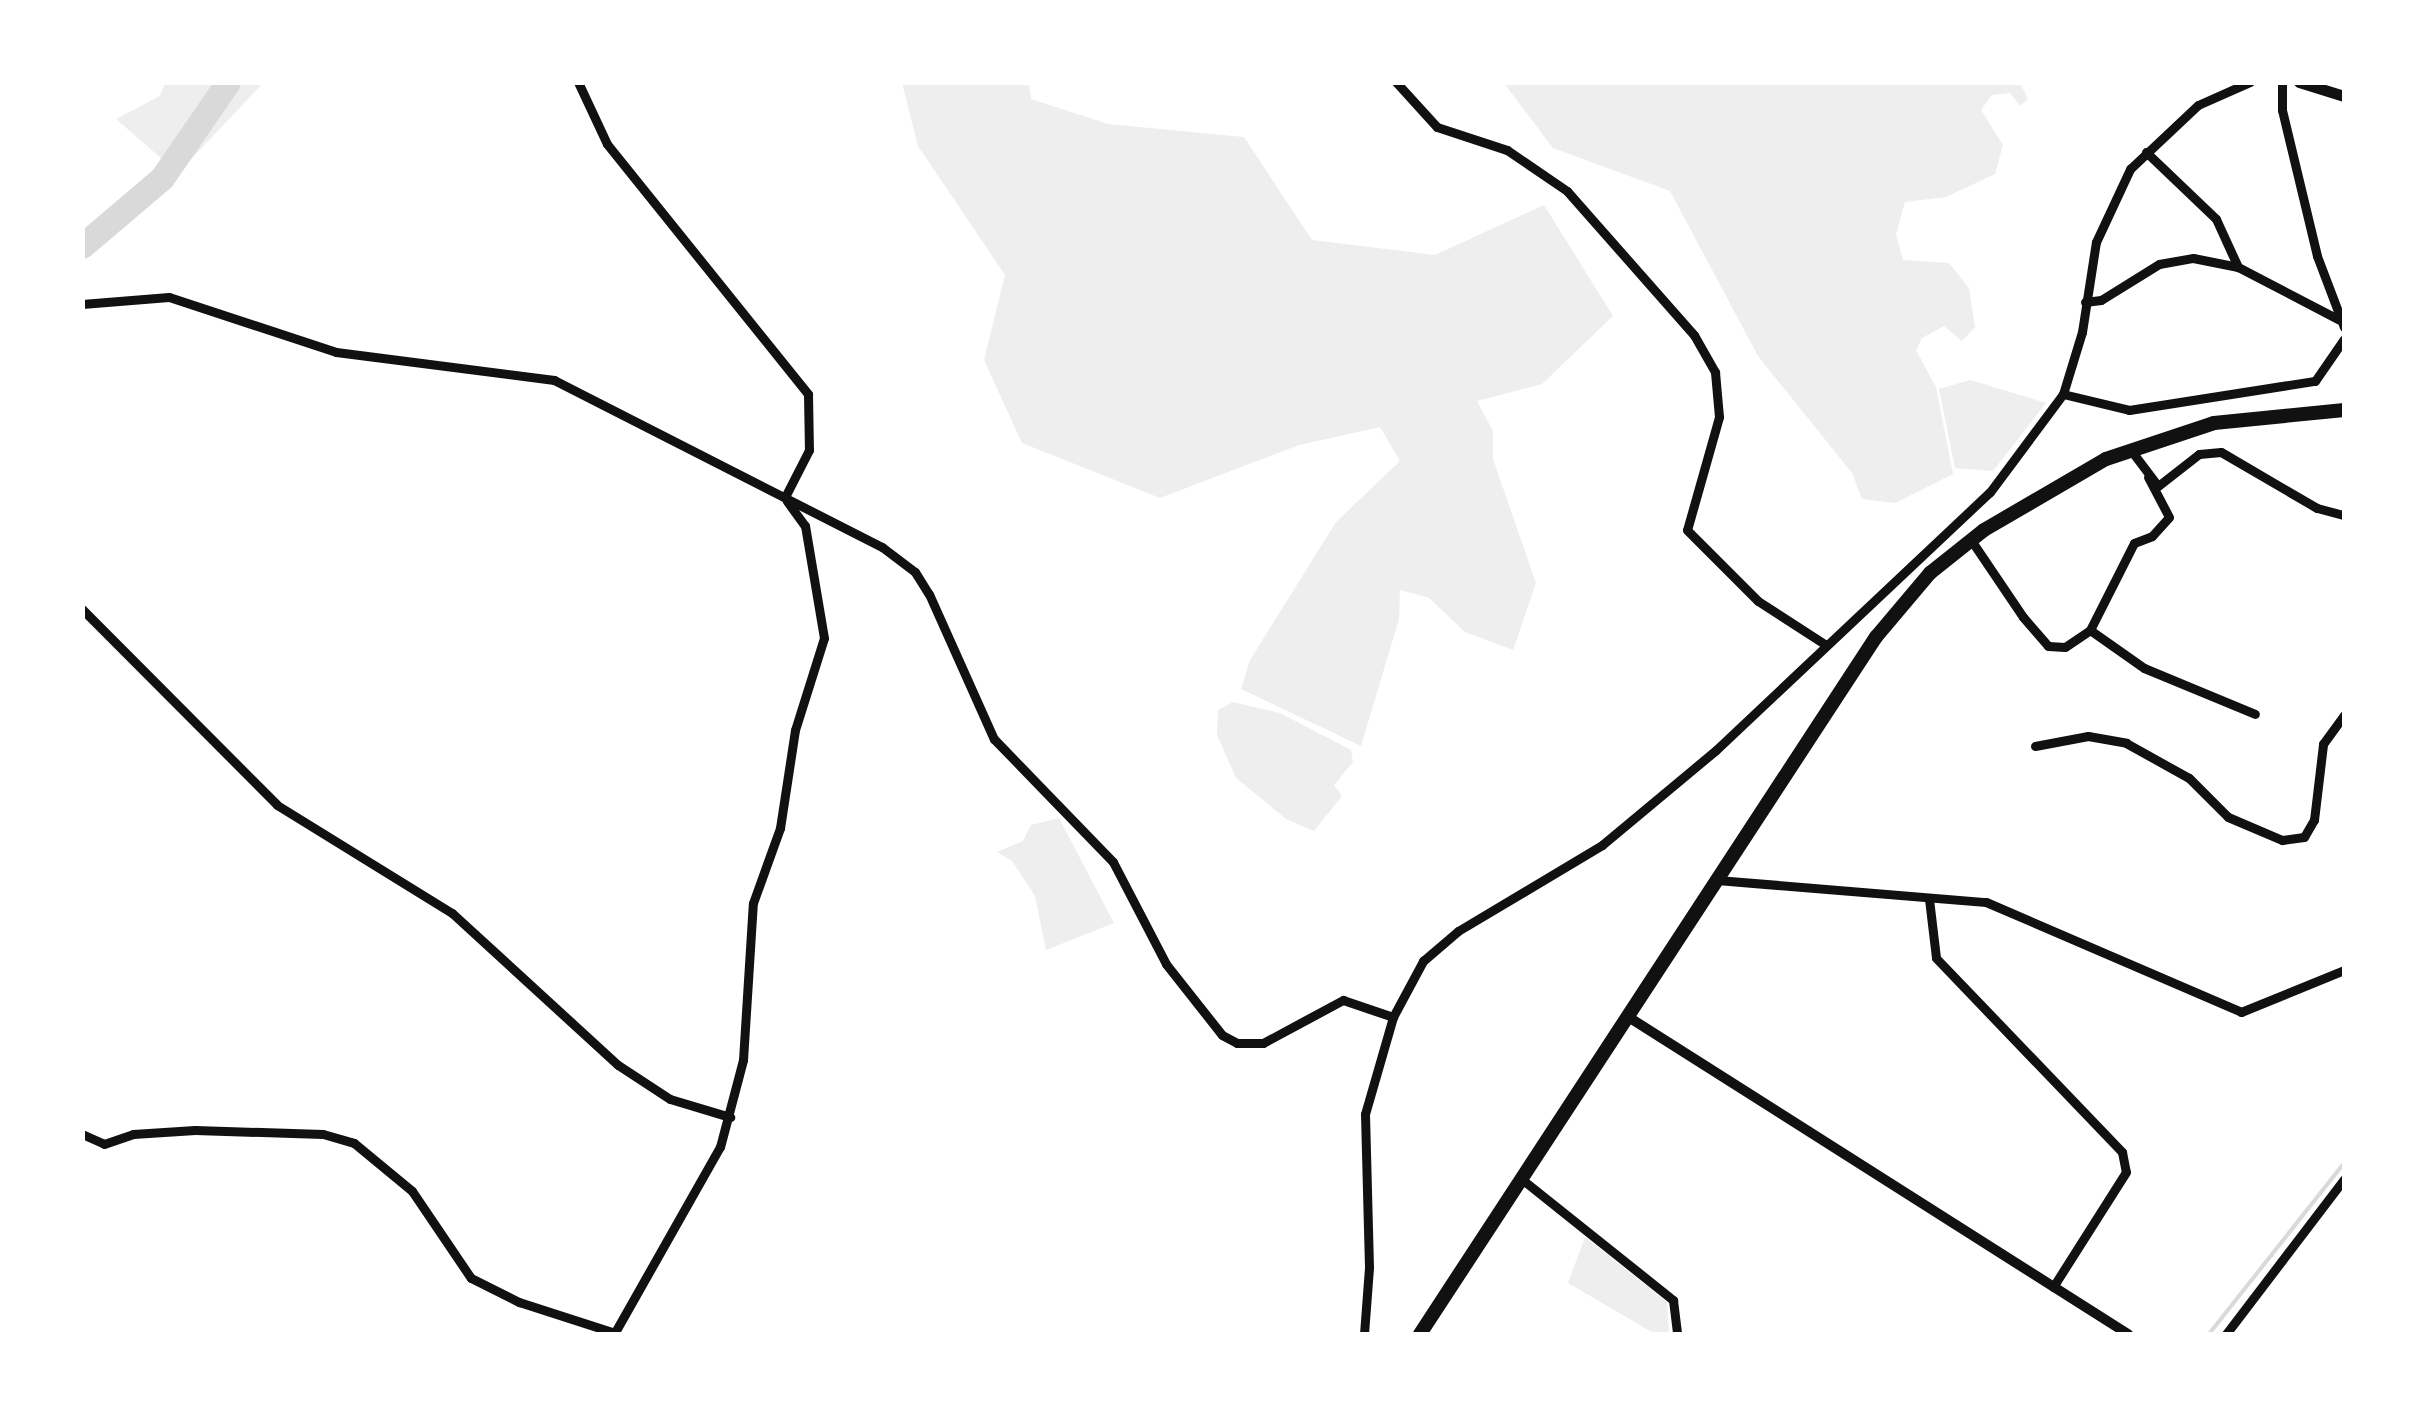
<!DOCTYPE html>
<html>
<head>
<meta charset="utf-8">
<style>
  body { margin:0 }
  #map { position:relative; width:2427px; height:1417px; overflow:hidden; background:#fff; font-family:"Times New Roman",serif }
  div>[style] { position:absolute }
  .green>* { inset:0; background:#eee }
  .stream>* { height:4px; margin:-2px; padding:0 2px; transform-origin:2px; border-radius:2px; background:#d9d9d9 }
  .river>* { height:25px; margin:-12.5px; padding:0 12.5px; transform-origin:12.5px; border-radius:12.5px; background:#d9d9d9 }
  .minor>* { height:9px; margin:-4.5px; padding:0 4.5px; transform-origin:4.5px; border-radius:4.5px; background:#111 }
  .tertiary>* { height:10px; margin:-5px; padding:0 5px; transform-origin:5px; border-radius:5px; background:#111 }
  .secondary>* { height:11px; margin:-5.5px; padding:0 5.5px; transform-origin:5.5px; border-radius:5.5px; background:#111 }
  .trunk>* { height:14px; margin:-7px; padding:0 7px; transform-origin:7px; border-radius:7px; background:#111 }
  span { translate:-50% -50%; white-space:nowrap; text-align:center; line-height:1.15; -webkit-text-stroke:8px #fff; paint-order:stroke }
  .frame { position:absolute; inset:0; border:85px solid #fff; pointer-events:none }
</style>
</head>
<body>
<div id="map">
  <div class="green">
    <i style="clip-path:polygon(165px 83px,165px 82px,263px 83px,178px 173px,116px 119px,160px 96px)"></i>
    <i style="clip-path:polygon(902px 83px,1029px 83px,1031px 99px,1108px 124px,1244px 137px,1312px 240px,1435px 255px,1544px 205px,1613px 316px,1542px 384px,1477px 401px,1493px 431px,1493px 459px,1536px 583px,1513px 650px,1465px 632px,1429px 598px,1400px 590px,1399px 619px,1361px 746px,1241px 689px,1250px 660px,1336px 522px,1400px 461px,1380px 427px,1299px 445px,1160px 498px,1022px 443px,984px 360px,1005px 275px,918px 146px)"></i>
    <i style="clip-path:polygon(1504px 83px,2020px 83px,2028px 99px,2020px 106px,2010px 93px,1992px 95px,1981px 110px,2003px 145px,1995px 174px,1946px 197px,1905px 202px,1896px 234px,1903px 260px,1949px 263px,1969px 288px,1975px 327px,1962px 341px,1944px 326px,1922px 338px,1916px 350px,1936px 387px,1953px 474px,1895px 503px,1862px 499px,1852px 473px,1758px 356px,1670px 191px,1553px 148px)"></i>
    <i style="clip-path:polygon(1970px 380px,2046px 403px,1993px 471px,1955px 468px,1939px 389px)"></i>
    <i style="clip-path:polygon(1233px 702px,1280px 713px,1351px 750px,1353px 762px,1334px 785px,1342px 796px,1314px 831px,1286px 819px,1236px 778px,1217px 735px,1218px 710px)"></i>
    <i style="clip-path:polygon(1059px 818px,1114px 923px,1046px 950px,1035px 896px,1012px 861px,997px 852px,1023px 841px,1031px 825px)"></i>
    <i style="clip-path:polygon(1585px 1237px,1667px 1302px,1669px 1334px,1655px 1334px,1568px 1283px)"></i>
  </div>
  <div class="stream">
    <i style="left:2209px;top:1334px;width:218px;rotate:-51.7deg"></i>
  </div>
  <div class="river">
    <i style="left:82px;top:246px;width:105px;rotate:-40.4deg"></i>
    <i style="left:162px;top:178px;width:116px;rotate:-55.5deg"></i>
  </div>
  <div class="minor">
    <i style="left:578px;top:82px;width:68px;rotate:64.9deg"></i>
    <i style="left:607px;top:144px;width:321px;rotate:51.2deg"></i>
    <i style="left:808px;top:394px;width:56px;rotate:89deg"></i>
    <i style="left:809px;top:450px;width:53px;rotate:117.1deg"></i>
    <i style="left:1396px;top:82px;width:61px;rotate:47.7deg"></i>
    <i style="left:1437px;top:127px;width:74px;rotate:18.2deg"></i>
    <i style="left:1507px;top:150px;width:73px;rotate:34.3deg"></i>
    <i style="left:1567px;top:191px;width:192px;rotate:48.6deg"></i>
    <i style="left:1694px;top:335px;width:43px;rotate:60.4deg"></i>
    <i style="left:1715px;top:372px;width:45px;rotate:84.9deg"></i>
    <i style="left:1719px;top:417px;width:117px;rotate:105.8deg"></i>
    <i style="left:1687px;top:530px;width:100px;rotate:45deg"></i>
    <i style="left:1758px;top:601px;width:81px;rotate:32.9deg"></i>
    <i style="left:2282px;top:82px;width:28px;rotate:90deg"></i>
    <i style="left:2282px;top:110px;width:150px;rotate:76.5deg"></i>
    <i style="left:2317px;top:256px;width:76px;rotate:69.2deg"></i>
    <i style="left:2146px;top:152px;width:97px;rotate:43.7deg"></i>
    <i style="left:2216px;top:219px;width:53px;rotate:65.4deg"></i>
    <i style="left:2085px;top:302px;width:16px;rotate:-7deg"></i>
    <i style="left:2101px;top:300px;width:68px;rotate:-31.8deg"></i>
    <i style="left:2159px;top:264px;width:35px;rotate:-10deg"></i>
    <i style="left:2193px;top:258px;width:46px;rotate:11.3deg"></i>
    <i style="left:2238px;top:267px;width:113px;rotate:27.5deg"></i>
    <i style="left:82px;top:304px;width:87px;rotate:-4.6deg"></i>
    <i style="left:169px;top:297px;width:176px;rotate:18.2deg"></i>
    <i style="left:336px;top:352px;width:220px;rotate:7.3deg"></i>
    <i style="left:554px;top:380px;width:368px;rotate:27deg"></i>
    <i style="left:882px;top:547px;width:41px;rotate:37.1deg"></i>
    <i style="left:915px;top:572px;width:26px;rotate:58deg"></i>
    <i style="left:929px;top:594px;width:159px;rotate:65.9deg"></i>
    <i style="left:994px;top:739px;width:171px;rotate:45.9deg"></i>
    <i style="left:1113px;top:862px;width:115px;rotate:62.5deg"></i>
    <i style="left:1166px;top:964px;width:90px;rotate:51.7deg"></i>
    <i style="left:1222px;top:1035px;width:17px;rotate:28deg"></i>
    <i style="left:1237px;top:1043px;width:26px"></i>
    <i style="left:1263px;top:1043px;width:91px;rotate:-28.3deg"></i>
    <i style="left:1343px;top:1000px;width:53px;rotate:18.8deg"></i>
    <i style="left:2063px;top:394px;width:68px;rotate:13.6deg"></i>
    <i style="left:2129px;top:410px;width:188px;rotate:-8.9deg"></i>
    <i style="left:2315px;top:381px;width:51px;rotate:-55.4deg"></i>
    <i style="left:2130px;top:449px;width:46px;rotate:52.9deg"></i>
    <i style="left:2158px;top:486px;width:52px;rotate:-38deg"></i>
    <i style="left:2199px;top:454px;width:22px;rotate:-5deg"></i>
    <i style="left:2221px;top:452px;width:111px;rotate:30.3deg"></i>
    <i style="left:2317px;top:508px;width:28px;rotate:15deg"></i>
    <i style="left:1971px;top:540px;width:93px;rotate:56deg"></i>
    <i style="left:2023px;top:617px;width:38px;rotate:49deg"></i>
    <i style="left:2048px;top:646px;width:17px;rotate:3deg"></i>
    <i style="left:2065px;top:647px;width:30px;rotate:-34deg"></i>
    <i style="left:2090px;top:630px;width:97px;rotate:-63.2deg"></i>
    <i style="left:2134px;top:543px;width:19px;rotate:-21deg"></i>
    <i style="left:2152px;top:536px;width:25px;rotate:-48deg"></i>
    <i style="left:2169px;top:517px;width:45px;rotate:-117.7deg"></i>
    <i style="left:82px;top:609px;width:276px;rotate:45.1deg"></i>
    <i style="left:277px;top:805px;width:206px;rotate:31.7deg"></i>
    <i style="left:452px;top:913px;width:225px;rotate:42.5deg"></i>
    <i style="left:618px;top:1065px;width:62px;rotate:33.2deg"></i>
    <i style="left:670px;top:1099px;width:63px;rotate:16.7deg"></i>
    <i style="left:2090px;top:630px;width:66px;rotate:35.1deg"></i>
    <i style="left:2144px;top:668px;width:120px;rotate:22.5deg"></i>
    <i style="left:2035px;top:746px;width:54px;rotate:-10.7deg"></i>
    <i style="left:2088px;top:736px;width:39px;rotate:10deg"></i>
    <i style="left:2126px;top:743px;width:72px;rotate:29.1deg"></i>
    <i style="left:2189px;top:778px;width:55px;rotate:45deg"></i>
    <i style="left:2228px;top:817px;width:59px;rotate:23.1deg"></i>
    <i style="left:2282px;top:840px;width:22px;rotate:-8deg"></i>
    <i style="left:2304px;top:837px;width:20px;rotate:-60deg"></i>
    <i style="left:2314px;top:820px;width:77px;rotate:-83.2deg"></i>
    <i style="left:2323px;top:744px;width:36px;rotate:-54deg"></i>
    <i style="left:1717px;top:880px;width:270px;rotate:4.7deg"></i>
    <i style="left:1986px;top:902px;width:278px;rotate:23.3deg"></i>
    <i style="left:2241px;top:1012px;width:111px;rotate:-22.2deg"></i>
    <i style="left:1929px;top:899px;width:59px;rotate:83.2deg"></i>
    <i style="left:1936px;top:958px;width:269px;rotate:46.2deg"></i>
    <i style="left:2122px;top:1152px;width:20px;rotate:79deg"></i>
    <i style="left:2126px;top:1172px;width:136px;rotate:122.4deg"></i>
    <i style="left:82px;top:1134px;width:24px;rotate:24deg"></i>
    <i style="left:104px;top:1144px;width:31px;rotate:-19deg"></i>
    <i style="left:133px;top:1134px;width:62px;rotate:-3.7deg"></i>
    <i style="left:195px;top:1130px;width:128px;rotate:1.8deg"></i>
    <i style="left:323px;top:1134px;width:32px;rotate:16deg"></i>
    <i style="left:354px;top:1143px;width:75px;rotate:39.6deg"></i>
    <i style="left:412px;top:1191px;width:105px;rotate:55.9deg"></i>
    <i style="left:471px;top:1278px;width:54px;rotate:26.6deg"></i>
    <i style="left:519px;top:1302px;width:101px;rotate:17.9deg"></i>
    <i style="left:1524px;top:1181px;width:191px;rotate:38.6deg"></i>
    <i style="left:1673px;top:1300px;width:34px;rotate:83deg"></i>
    <i style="left:614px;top:1334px;width:215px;rotate:-60.5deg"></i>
    <i style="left:720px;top:1147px;width:90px;rotate:-75.2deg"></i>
    <i style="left:743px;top:1060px;width:157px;rotate:-86.4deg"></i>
    <i style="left:753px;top:903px;width:80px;rotate:-70.2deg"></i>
    <i style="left:780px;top:828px;width:99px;rotate:-81.3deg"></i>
    <i style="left:795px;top:730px;width:96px;rotate:-72.5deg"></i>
    <i style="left:824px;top:638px;width:114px;rotate:-99.6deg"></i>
    <i style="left:805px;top:526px;width:31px;rotate:-126deg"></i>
    <i style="left:1364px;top:1334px;width:67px;rotate:-85.7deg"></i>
    <i style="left:1369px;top:1267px;width:153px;rotate:-91.5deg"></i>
    <i style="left:1365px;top:1114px;width:101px;rotate:-73.9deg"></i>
    <i style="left:1393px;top:1017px;width:64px;rotate:-61.8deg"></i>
    <i style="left:1423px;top:961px;width:46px;rotate:-40.6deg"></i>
    <i style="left:1458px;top:931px;width:168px;rotate:-30.8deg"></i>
    <i style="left:1602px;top:845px;width:148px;rotate:-39.8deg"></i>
    <i style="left:1716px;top:750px;width:376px;rotate:-43.3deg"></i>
    <i style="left:1990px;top:492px;width:122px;rotate:-53.3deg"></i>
    <i style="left:2063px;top:394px;width:65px;rotate:-73deg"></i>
    <i style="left:2082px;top:332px;width:91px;rotate:-81.2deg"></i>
    <i style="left:2096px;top:242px;width:81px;rotate:-65deg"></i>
    <i style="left:2130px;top:169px;width:93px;rotate:-43.3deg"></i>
    <i style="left:2198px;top:105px;width:57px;rotate:-23.9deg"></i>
    <i style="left:2226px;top:1334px;width:195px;rotate:-52.7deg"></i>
  </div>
  <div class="tertiary">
    <i style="left:1630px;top:1018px;width:590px;rotate:32.4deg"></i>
  </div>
  <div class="secondary">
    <i style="left:2299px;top:82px;width:47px;rotate:17.3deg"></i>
  </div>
  <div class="trunk">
    <i style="left:1420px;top:1334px;width:833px;rotate:-56.81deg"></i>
    <i style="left:1876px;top:637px;width:84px;rotate:-49.8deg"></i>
    <i style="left:1930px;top:573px;width:69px;rotate:-38.5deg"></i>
    <i style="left:1984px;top:530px;width:141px;rotate:-30.2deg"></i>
    <i style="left:2106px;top:459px;width:114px;rotate:-18.4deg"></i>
    <i style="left:2214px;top:423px;width:131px;rotate:-5.7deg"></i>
  </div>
  <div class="frame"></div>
</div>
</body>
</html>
